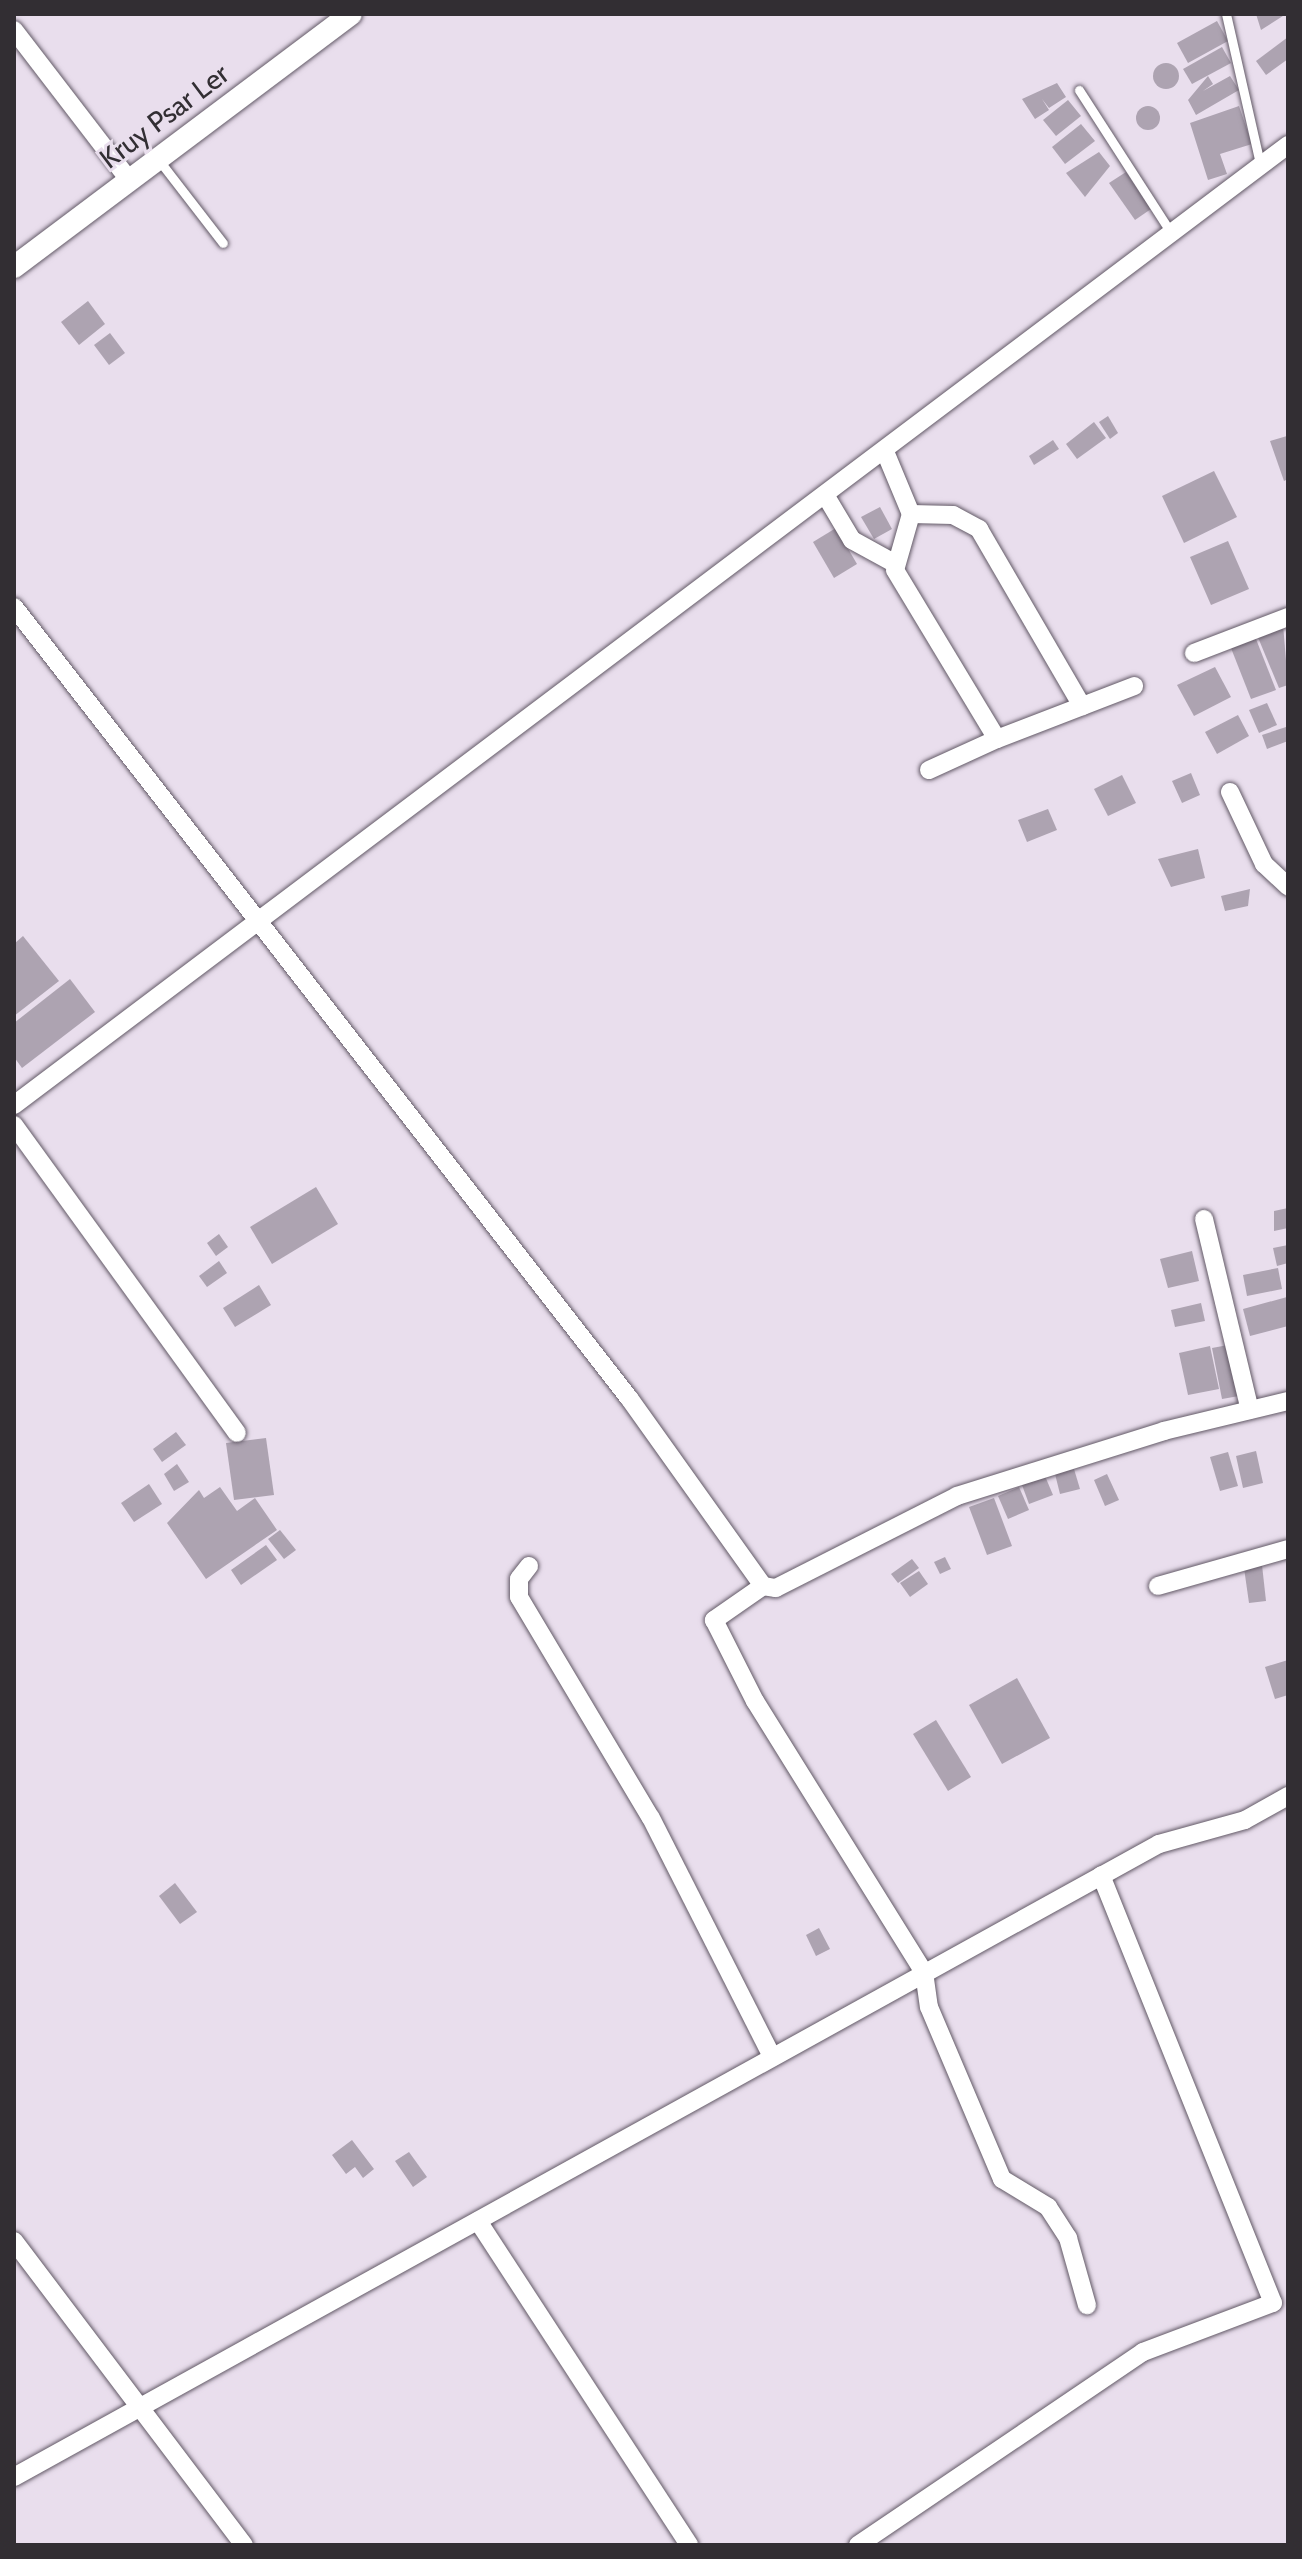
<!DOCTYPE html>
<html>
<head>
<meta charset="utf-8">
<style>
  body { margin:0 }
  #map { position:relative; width:1302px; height:2559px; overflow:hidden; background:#e9deed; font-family:Cabin,sans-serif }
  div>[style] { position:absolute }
  .building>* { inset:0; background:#ada3b1 }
  .round { border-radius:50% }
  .roads { filter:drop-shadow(0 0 2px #625966) drop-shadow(0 0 2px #625966) }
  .service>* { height:9px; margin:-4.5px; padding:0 4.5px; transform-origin:4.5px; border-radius:4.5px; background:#fff }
  .minor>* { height:18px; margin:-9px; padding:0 9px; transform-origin:9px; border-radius:9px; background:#fff }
  .tertiary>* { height:22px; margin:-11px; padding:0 11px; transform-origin:11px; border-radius:11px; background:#fff }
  span { translate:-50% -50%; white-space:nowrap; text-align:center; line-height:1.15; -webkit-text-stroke:6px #e9deed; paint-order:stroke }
  .street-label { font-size:28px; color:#322e33 }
  .frame { position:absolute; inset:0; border:16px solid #322e33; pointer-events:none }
</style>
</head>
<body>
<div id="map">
  <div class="building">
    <i style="clip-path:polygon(1256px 14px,1286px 14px,1261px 30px)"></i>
    <i style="clip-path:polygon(1217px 21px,1228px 41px,1188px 63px,1177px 43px)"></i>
    <i style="clip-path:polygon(1288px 37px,1288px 59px,1266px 75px,1256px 61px)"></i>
    <i style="clip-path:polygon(1222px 47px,1231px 63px,1192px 84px,1183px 69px)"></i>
    <i class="round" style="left:1153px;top:63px;width:26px;height:26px"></i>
    <i style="clip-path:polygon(1208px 76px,1213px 84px,1203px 91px,1230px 76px,1239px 90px,1196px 115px,1188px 100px)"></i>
    <i style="clip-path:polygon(1057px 83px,1066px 97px,1049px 108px,1042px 99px,1049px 110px,1035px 119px,1022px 99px)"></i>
    <i style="clip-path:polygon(1068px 100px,1081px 116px,1056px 136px,1043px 120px)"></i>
    <i class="round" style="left:1136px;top:106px;width:24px;height:24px"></i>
    <i style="clip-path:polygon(1239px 106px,1252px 144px,1220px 154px,1227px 174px,1208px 180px,1190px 123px)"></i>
    <i style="clip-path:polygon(1081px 124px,1095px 141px,1065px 164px,1052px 147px)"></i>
    <i style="clip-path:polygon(1099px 152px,1110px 166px,1085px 197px,1066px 173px)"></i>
    <i style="clip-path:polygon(1126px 172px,1151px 209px,1135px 220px,1109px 183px)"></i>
    <i style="clip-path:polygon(88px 301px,105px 324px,79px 345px,61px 322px)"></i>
    <i style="clip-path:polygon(110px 333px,125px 353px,109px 365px,94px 345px)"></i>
    <i style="clip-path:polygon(1108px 416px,1118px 433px,1110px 439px,1099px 422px)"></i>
    <i style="clip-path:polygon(1094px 422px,1106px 438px,1077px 459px,1066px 444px)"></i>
    <i style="clip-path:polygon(1287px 436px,1288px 479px,1284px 481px,1270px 441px)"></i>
    <i style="clip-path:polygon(1053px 440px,1059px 449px,1034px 465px,1029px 456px)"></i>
    <i style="clip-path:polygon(1214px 471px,1237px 517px,1184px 543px,1162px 496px)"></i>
    <i style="clip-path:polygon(880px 507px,892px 529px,874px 539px,861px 517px)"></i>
    <i style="clip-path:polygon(836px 528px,857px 564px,834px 578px,813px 542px)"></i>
    <i style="clip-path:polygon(1228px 541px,1249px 589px,1211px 605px,1190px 557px)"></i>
    <i style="clip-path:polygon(1283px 624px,1288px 685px,1279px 688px,1257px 635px)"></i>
    <i style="clip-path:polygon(1254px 634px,1276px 690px,1251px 699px,1229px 643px)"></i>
    <i style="clip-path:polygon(1215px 667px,1231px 697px,1194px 716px,1177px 685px)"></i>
    <i style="clip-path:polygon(1267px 703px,1277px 725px,1259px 733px,1249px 710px)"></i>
    <i style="clip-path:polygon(1238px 715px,1249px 736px,1217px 754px,1205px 732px)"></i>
    <i style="clip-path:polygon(1286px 727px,1288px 741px,1267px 749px,1262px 735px)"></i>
    <i style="clip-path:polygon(1191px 773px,1200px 795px,1182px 803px,1172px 781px)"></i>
    <i style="clip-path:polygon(1122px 775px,1136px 803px,1108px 816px,1094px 789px)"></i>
    <i style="clip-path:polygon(1048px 809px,1057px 830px,1027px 842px,1018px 820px)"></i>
    <i style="clip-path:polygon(1198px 849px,1205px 878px,1171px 887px,1158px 859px)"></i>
    <i style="clip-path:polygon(1250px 889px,1248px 906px,1225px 911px,1221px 896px)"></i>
    <i style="clip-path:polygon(23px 936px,59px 981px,14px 1016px,14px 944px)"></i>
    <i style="clip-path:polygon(70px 979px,95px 1012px,22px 1068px,14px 1057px,14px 1023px)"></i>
    <i style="clip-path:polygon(316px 1187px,338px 1224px,272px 1264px,250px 1227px)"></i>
    <i style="clip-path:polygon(1288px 1208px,1288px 1228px,1274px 1231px,1274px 1211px)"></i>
    <i style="clip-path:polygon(219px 1234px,228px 1247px,216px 1256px,207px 1243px)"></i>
    <i style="clip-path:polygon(1288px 1245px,1288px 1263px,1277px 1266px,1273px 1248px)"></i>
    <i style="clip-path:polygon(1192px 1251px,1199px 1281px,1168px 1288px,1160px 1259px)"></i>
    <i style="clip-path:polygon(219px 1261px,227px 1273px,207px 1287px,199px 1276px)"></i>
    <i style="clip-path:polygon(1278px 1268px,1282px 1289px,1247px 1296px,1243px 1275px)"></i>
    <i style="clip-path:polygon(259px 1285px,271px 1305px,235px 1327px,223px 1308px)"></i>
    <i style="clip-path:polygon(1287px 1297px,1288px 1326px,1250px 1336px,1243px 1309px)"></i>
    <i style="clip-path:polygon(1201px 1303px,1205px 1321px,1175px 1327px,1171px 1310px)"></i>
    <i style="clip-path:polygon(1228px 1345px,1239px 1396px,1222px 1399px,1212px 1348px)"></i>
    <i style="clip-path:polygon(1210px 1346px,1219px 1389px,1188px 1395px,1179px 1353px)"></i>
    <i style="clip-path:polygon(176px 1432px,186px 1445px,162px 1462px,153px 1449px)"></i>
    <i style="clip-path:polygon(266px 1438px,274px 1495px,234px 1500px,226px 1443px)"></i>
    <i style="clip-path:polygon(1256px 1451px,1263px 1483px,1243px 1488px,1236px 1456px)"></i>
    <i style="clip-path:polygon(1228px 1452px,1238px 1486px,1220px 1491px,1210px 1457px)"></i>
    <i style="clip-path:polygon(177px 1464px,189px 1482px,174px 1491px,164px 1474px)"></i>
    <i style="clip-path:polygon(1074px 1469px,1080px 1489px,1060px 1494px,1055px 1474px)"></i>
    <i style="clip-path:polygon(1107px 1474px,1119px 1500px,1105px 1506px,1094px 1480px)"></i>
    <i style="clip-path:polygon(1045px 1476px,1053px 1495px,1029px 1504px,1022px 1485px)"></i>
    <i style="clip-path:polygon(149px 1484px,162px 1504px,134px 1522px,121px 1503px)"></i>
    <i style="clip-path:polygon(220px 1487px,237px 1511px,255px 1498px,277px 1530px,206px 1579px,167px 1523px,199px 1490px,204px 1498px)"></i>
    <i style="clip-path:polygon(1019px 1487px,1029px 1510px,1008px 1519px,998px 1496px)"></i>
    <i style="clip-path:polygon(994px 1498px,1012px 1546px,987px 1555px,969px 1507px)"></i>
    <i style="clip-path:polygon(280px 1530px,296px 1550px,284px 1559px,268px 1539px)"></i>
    <i style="clip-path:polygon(266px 1545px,277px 1560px,241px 1585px,231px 1570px)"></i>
    <i style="clip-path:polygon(945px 1557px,951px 1569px,940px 1574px,934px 1562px)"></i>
    <i style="clip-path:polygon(912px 1559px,919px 1568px,898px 1583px,891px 1574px)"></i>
    <i style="clip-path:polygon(1262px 1565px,1266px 1601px,1249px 1603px,1244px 1568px)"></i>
    <i style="clip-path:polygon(919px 1571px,928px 1584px,910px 1597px,900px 1583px)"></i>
    <i style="clip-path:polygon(1288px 1660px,1288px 1695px,1275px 1699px,1265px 1667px)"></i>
    <i style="clip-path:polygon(1017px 1678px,1050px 1738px,1002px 1764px,969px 1705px)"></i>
    <i style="clip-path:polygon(936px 1720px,971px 1777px,948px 1791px,913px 1734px)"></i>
    <i style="clip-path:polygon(175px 1883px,197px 1912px,180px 1924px,159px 1896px)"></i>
    <i style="clip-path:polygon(819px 1928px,830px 1949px,816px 1956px,806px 1935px)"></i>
    <i style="clip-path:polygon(352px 2140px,374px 2169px,363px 2178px,355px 2167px,346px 2174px,332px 2155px)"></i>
    <i style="clip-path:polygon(409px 2152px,427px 2177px,413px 2187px,395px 2161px)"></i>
  </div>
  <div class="roads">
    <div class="service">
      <i style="left:1226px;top:14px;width:154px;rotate:77.2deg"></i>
      <i style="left:1079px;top:90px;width:170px;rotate:57.2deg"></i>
      <i style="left:158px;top:159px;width:106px;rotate:52.3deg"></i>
    </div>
    <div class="minor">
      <i style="left:14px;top:30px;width:189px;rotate:52.5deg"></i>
      <i style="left:886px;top:454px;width:65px;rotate:67.4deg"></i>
      <i style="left:911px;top:514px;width:58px;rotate:105.9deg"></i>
      <i style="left:895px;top:570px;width:197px;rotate:58.9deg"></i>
      <i style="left:997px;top:739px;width:147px;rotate:-21.1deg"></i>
      <i style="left:827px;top:498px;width:49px;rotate:59.2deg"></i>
      <i style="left:852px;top:540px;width:46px;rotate:28.8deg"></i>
      <i style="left:911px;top:514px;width:42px;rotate:1.4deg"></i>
      <i style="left:953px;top:515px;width:30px;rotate:28deg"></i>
      <i style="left:979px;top:529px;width:205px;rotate:59.8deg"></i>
      <i style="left:14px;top:607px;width:1002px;rotate:52.14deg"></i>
      <i style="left:629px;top:1398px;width:231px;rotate:54.5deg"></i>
      <i style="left:763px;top:1586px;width:13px;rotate:9deg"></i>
      <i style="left:776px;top:1588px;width:203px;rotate:-26.9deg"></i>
      <i style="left:957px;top:1496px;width:217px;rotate:-17.4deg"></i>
      <i style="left:1164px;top:1431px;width:128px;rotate:-13.6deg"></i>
      <i style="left:1194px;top:653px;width:101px;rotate:-21deg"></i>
      <i style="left:929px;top:770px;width:75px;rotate:-24.5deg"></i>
      <i style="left:1230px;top:792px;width:80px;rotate:64.7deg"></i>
      <i style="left:1264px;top:864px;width:33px;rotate:43deg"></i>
      <i style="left:14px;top:1105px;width:1595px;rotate:-37deg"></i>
      <i style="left:14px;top:1125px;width:380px;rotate:54.1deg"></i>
      <i style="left:1204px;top:1219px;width:196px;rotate:76.5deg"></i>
      <i style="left:529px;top:1566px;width:16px;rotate:128deg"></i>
      <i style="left:519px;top:1579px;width:18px;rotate:90deg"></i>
      <i style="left:519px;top:1597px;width:257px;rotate:59.2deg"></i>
      <i style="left:651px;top:1818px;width:267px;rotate:63.1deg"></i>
      <i style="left:763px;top:1586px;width:60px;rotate:145.2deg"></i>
      <i style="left:714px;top:1620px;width:91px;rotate:63.2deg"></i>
      <i style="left:755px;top:1701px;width:319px;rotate:58.1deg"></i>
      <i style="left:924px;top:1972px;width:35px;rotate:82deg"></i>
      <i style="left:929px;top:2007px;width:187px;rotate:67deg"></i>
      <i style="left:1002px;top:2179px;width:54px;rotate:31.3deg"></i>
      <i style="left:1048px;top:2207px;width:37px;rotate:57deg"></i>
      <i style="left:1068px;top:2238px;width:70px;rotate:74.2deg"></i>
      <i style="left:1158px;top:1586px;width:135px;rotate:-15.9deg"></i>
      <i style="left:478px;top:2221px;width:387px;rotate:56.9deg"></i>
      <i style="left:14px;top:2241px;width:381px;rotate:52.9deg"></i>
      <i style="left:14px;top:2477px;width:1308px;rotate:-28.94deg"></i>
      <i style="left:1159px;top:1844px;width:89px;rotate:-15.6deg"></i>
      <i style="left:1245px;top:1820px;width:49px;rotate:-29.2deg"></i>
      <i style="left:858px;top:2545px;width:344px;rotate:-34.1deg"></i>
      <i style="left:1143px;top:2352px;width:139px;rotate:-20.7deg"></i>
      <i style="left:1273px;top:2303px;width:461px;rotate:-111.9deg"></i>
    </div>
    <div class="tertiary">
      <i style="left:14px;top:267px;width:421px;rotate:-36.9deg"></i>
    </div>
  </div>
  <div class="street-label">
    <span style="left:164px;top:116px;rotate:-37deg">Kruy Psar Ler</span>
  </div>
  <div class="frame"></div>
</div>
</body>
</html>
